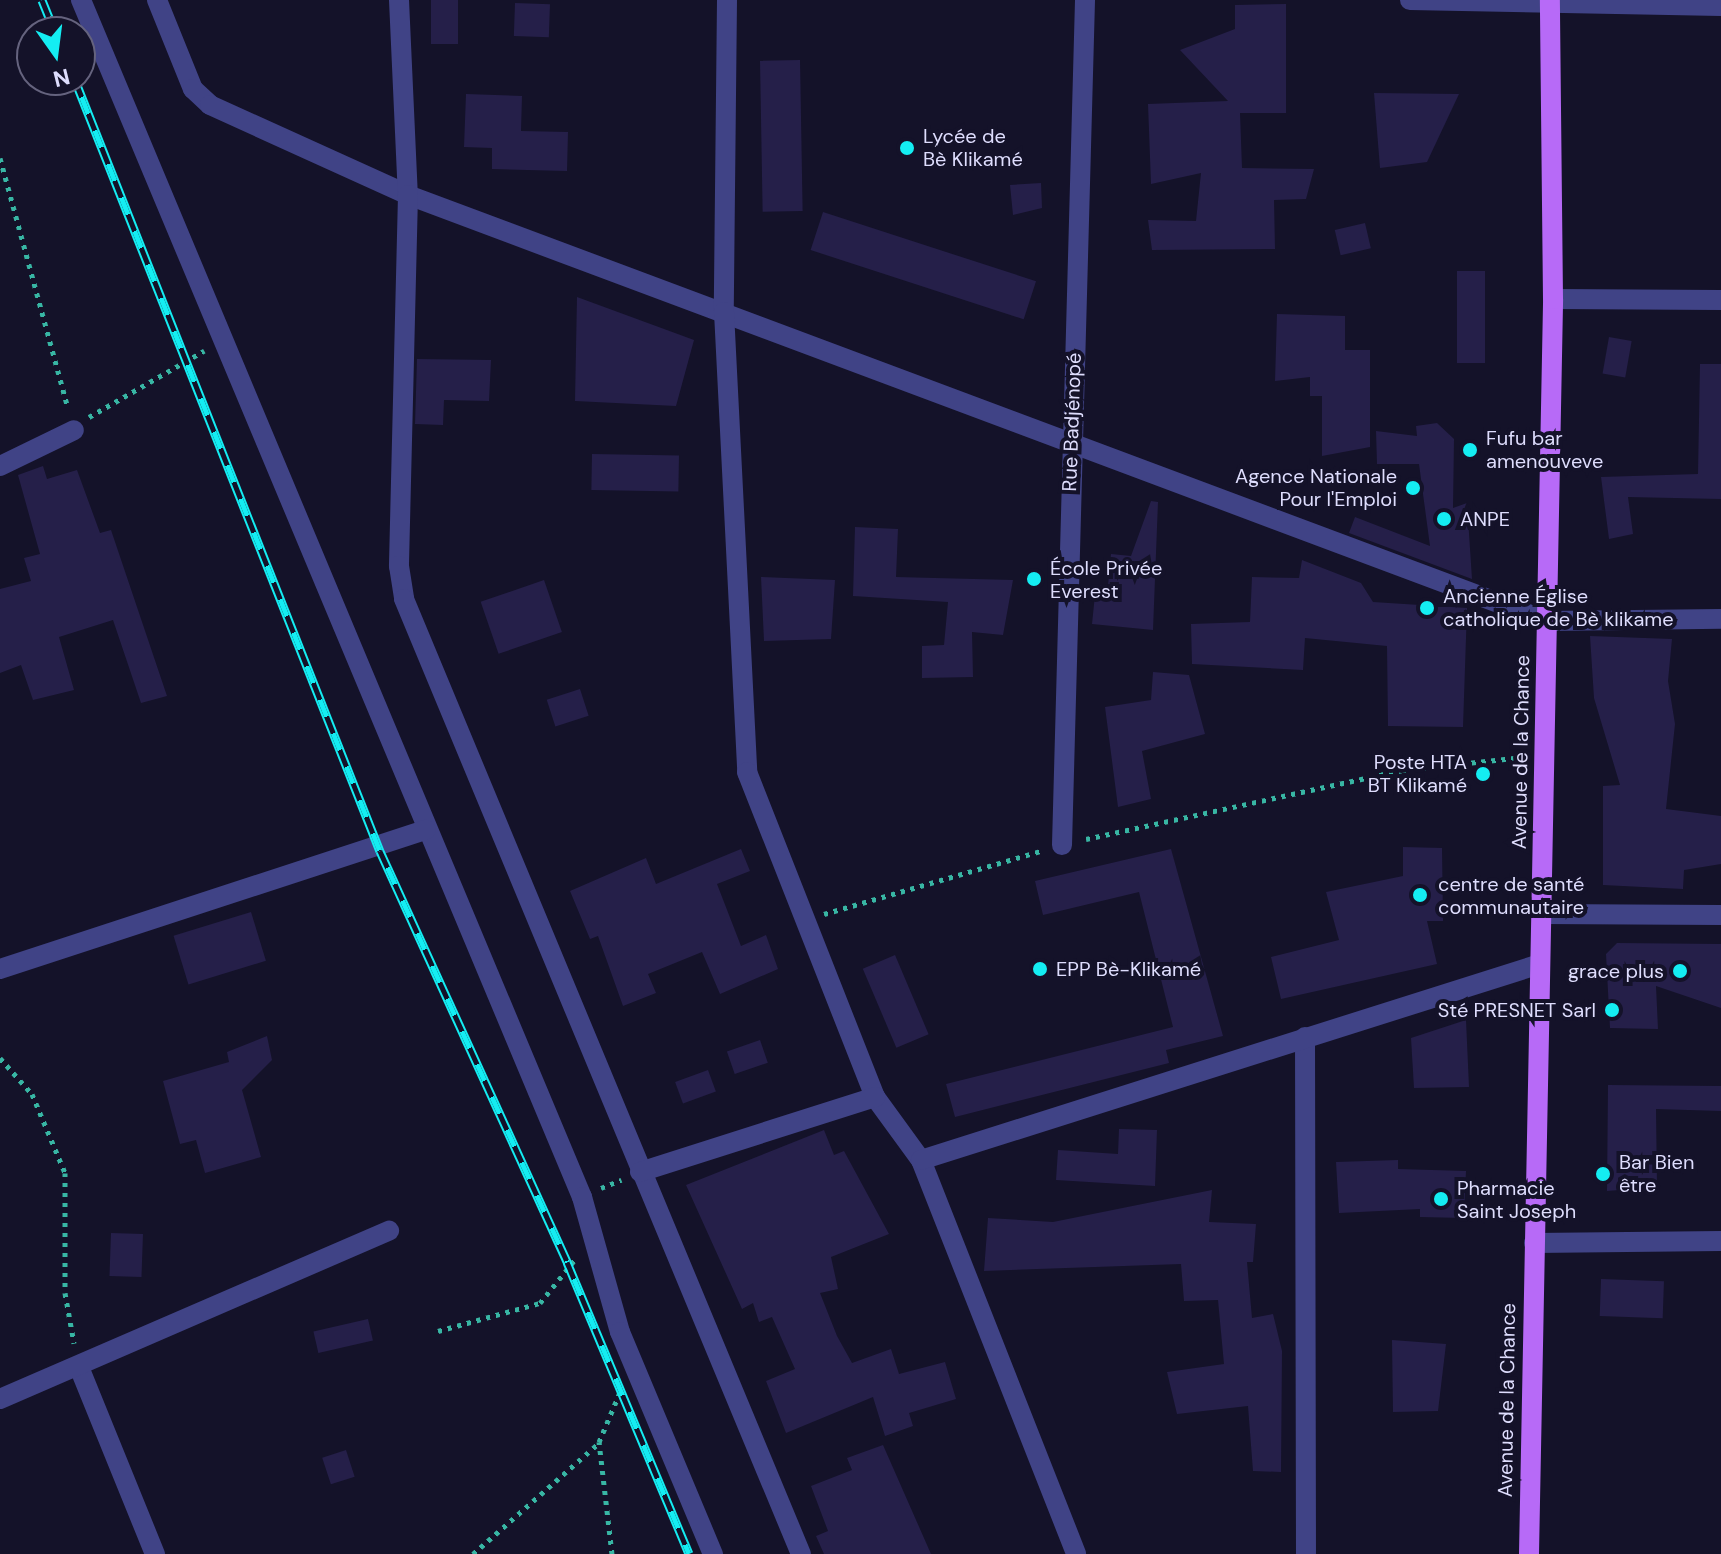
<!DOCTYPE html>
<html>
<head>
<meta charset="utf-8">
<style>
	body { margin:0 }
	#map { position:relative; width:1721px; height:1554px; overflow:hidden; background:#141229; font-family:"DM Sans",sans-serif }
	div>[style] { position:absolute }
	.building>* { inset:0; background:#251f49; transform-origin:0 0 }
	.path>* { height:5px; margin-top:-2.5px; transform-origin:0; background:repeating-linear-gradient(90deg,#38b6a4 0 4px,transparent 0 10px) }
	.street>* { height:20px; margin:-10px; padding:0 10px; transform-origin:10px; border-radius:10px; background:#404386 }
	.primary>* { height:20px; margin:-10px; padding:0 10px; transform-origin:10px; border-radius:10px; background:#b76af7 }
	.rail>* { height:9px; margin-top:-4.5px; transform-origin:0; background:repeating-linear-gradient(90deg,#141229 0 18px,#14edf2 0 36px); box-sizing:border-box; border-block:2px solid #14edf2 }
	.dots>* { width:22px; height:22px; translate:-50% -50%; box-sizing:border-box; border:4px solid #141229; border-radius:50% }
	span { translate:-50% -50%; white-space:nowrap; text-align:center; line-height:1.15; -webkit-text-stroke:8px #141229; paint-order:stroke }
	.poi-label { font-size:20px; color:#deddfd }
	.left { translate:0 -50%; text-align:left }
	.right { translate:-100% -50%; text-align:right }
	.street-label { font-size:20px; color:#deddfd }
	.north { position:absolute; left:16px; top:16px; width:80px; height:80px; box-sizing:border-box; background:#141229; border:2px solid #65637e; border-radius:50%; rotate:166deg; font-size:22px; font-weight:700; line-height:32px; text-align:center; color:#deddfd }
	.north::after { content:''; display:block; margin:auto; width:28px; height:36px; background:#14edf2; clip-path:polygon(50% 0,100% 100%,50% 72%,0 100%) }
</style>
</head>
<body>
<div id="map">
	<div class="building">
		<i style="left:431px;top:0;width:27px;height:44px"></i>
		<i style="left:515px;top:3px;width:35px;height:33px;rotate:2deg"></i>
		<i style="clip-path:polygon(1286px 4px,1286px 113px,1240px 113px,1242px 168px,1314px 169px,1306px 199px,1274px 200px,1275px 249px,1152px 250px,1148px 220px,1196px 221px,1201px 173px,1151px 184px,1148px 104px,1228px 101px,1180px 50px,1235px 29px,1235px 5px)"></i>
		<i style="left:800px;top:60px;width:151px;height:40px;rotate:89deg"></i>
		<i style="clip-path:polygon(1374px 93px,1459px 94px,1427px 162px,1380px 168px)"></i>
		<i style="clip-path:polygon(466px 94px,522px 96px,521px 131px,568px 132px,567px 171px,492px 169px,492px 148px,464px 147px)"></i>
		<i style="clip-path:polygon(1041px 183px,1042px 208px,1013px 215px,1010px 185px)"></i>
		<i style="left:823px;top:212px;width:224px;height:40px;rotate:18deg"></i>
		<i style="left:1365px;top:223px;width:26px;height:31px;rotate:77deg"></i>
		<i style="left:1457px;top:271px;width:28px;height:92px"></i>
		<i style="clip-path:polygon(577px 297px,694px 340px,676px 406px,575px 401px)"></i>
		<i style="clip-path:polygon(1277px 314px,1345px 316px,1345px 350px,1370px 350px,1370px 447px,1322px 456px,1322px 396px,1310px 396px,1310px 377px,1275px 381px)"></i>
		<i style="left:1609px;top:337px;width:23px;height:37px;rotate:10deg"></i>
		<i style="clip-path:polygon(417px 359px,491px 360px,489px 401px,444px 400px,443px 425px,415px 424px)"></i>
		<i style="clip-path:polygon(1700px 364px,1721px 364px,1721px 499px,1628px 497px,1633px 534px,1609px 539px,1601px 477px,1698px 474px)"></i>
		<i style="clip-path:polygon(1437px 423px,1454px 439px,1453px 508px,1467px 503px,1472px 579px,1349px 533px,1355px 517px,1430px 546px,1419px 464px,1377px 464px,1376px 431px,1417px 436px,1416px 426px)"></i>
		<i style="left:592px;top:454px;width:87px;height:36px;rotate:1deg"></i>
		<i style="clip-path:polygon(43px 466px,47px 479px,77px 470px,100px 533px,111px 530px,167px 696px,141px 703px,113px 620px,59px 637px,74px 690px,33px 700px,21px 665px,0 673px,0 589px,31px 581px,24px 558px,40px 554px,18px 475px)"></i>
		<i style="clip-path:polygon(1151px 501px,1158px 502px,1153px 630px,1092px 624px,1096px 585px,1108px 586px,1111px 554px,1131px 556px)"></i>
		<i style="clip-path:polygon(855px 527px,898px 529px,896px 577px,1013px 580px,1003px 635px,972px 632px,973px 677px,922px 678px,922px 646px,944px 645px,948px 602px,853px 596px)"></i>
		<i style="clip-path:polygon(1302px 560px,1361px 583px,1373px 602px,1467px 608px,1463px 727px,1388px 726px,1387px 646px,1305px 638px,1303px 670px,1192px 664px,1191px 624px,1250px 622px,1252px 577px,1299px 578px)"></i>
		<i style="clip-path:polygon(761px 577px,835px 580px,831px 639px,764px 641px)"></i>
		<i style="left:544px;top:580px;width:55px;height:67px;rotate:71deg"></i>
		<i style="clip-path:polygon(1590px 636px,1672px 639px,1668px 681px,1675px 724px,1666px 809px,1721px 816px,1721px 864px,1684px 870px,1683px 889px,1603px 885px,1603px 786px,1620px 785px,1594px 698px)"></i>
		<i style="clip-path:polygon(1153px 672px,1189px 675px,1205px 734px,1142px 751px,1151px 799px,1118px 807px,1105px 707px,1151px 700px)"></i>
		<i style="left:580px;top:689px;width:28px;height:35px;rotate:72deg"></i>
		<i style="clip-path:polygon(1403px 847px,1442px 848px,1443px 921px,1427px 921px,1437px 964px,1281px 999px,1271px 957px,1339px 940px,1326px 892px,1403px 876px)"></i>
		<i style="clip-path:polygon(741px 849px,750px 871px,717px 884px,741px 946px,766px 935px,778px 969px,720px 994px,702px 952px,648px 974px,656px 993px,623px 1006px,598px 936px,590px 939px,570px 891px,646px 858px,656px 884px)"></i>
		<i style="clip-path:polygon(1171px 849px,1223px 1036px,1166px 1050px,1169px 1063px,955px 1117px,946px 1084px,1173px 1027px,1139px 892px,1043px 915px,1035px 881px)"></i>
		<i style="left:251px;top:912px;width:51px;height:81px;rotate:73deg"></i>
		<i style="clip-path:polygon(1617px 943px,1721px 944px,1721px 1008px,1656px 986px,1658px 1029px,1610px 1028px,1606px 954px)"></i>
		<i style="left:895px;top:955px;width:86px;height:35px;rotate:67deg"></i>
		<i style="clip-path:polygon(1466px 1020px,1469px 1087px,1414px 1088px,1411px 1038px)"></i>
		<i style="clip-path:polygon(267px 1036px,272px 1060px,242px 1090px,261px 1157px,205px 1173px,196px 1140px,180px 1144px,163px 1081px,229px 1062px,227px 1052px)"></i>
		<i style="left:760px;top:1040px;width:24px;height:35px;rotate:71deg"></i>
		<i style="left:708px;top:1070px;width:23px;height:35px;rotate:70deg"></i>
		<i style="clip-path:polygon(1608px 1085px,1721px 1086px,1721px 1111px,1656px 1109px,1657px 1187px,1607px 1191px)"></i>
		<i style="clip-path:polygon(1119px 1129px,1157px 1130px,1155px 1186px,1056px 1180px,1058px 1150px,1118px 1154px)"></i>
		<i style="clip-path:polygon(824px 1130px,834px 1155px,844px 1151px,889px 1234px,831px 1257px,838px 1289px,820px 1293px,837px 1336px,852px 1363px,891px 1349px,899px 1374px,945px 1362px,956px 1399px,909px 1413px,913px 1426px,885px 1436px,873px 1397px,786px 1433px,766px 1381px,795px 1369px,772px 1317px,759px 1322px,753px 1303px,742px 1309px,686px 1185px)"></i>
		<i style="clip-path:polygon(1398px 1160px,1398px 1169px,1466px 1171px,1464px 1218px,1420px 1217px,1420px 1209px,1339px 1213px,1336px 1162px)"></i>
		<i style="clip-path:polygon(1212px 1190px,1209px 1222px,1256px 1224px,1253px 1262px,1247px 1262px,1252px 1318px,1273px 1314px,1282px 1351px,1281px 1472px,1253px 1471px,1248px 1406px,1177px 1414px,1167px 1372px,1224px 1364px,1218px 1300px,1184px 1301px,1181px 1264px,984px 1271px,988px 1218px,1053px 1222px)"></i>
		<i style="left:111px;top:1233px;width:32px;height:43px;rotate:2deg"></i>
		<i style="left:1601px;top:1279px;width:63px;height:37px;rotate:2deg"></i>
		<i style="left:368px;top:1319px;width:22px;height:56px;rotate:77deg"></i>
		<i style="clip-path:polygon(1392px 1340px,1446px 1344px,1438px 1411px,1393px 1412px)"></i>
		<i style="clip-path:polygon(883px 1445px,931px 1554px,824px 1554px,816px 1536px,828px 1531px,811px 1486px,852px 1470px,847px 1458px)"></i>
		<i style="left:346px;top:1450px;width:28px;height:25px;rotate:72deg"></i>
	</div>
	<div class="path">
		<i style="left:0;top:158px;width:259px;rotate:74.8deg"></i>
		<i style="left:89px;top:417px;width:133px;rotate:-29.9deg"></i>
		<i style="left:1086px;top:839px;width:323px;rotate:-12.3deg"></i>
		<i style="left:1402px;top:770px;width:122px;rotate:-6.1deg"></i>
		<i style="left:824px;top:914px;width:226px;rotate:-16.2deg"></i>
		<i style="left:0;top:1058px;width:48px;rotate:48.4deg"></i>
		<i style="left:32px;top:1094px;width:86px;rotate:67.3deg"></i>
		<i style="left:65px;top:1173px;width:120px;rotate:90deg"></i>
		<i style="left:65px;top:1293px;width:51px;rotate:79.8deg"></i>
		<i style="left:601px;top:1188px;width:22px;rotate:-22deg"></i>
		<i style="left:438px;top:1331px;width:106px;rotate:-15.4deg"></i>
		<i style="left:540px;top:1303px;width:59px;rotate:-51.2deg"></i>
		<i style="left:473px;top:1554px;width:168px;rotate:-41.4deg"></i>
		<i style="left:612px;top:1554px;width:113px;rotate:-96.6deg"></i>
		<i style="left:599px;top:1442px;width:54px;rotate:-67.2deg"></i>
	</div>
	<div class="street">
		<i style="left:81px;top:0;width:1298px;rotate:67.29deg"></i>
		<i style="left:582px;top:1197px;width:140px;rotate:74.3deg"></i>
		<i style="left:620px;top:1332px;width:241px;rotate:67.3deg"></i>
		<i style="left:157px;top:0;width:96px;rotate:68deg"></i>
		<i style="left:193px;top:89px;width:23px;rotate:43deg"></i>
		<i style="left:210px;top:105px;width:217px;rotate:24.4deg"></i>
		<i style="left:408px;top:195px;width:1216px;rotate:20.51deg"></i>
		<i style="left:1547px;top:621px;width:174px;rotate:-0.7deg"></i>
		<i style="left:399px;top:0;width:195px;rotate:87.4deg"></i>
		<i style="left:408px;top:195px;width:371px;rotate:91.4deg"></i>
		<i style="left:399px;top:566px;width:33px;rotate:81deg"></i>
		<i style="left:404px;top:599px;width:1034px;rotate:67.43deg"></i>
		<i style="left:727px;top:0;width:312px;rotate:90.6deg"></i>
		<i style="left:724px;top:312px;width:461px;rotate:87.1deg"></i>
		<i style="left:747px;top:772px;width:349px;rotate:68.5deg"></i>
		<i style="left:875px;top:1097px;width:78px;rotate:53.9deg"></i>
		<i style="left:921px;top:1160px;width:423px;rotate:68.5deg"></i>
		<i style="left:1410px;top:0;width:311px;rotate:1.1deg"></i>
		<i style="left:1553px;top:299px;width:168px;rotate:0.3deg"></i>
		<i style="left:0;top:466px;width:82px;rotate:-25.9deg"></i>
		<i style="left:1062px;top:845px;width:845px;rotate:-88.44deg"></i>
		<i style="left:1541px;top:914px;width:180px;rotate:0.3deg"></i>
		<i style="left:0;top:969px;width:448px;rotate:-18.1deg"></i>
		<i style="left:1305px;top:1037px;width:517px;rotate:89.89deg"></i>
		<i style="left:921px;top:1160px;width:649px;rotate:-17.57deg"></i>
		<i style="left:640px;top:1172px;width:247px;rotate:-17.7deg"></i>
		<i style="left:1534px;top:1243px;width:187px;rotate:-0.6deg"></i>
		<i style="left:79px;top:1367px;width:202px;rotate:67.9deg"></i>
		<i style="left:0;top:1399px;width:424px;rotate:-23.4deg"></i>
	</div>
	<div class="primary">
		<i style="left:1529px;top:1554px;width:1255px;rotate:-88.9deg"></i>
		<i style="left:1553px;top:299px;width:299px;rotate:-90.6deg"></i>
	</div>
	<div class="rail">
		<i style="left:42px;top:0;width:35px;rotate:68deg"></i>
		<i style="left:75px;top:80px;width:829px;rotate:68.42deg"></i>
		<i style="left:380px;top:851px;width:452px;rotate:65.5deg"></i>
		<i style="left:567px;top:1262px;width:316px;rotate:67.3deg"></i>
	</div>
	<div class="dots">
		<i style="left:907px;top:148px;background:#14edf2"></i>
		<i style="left:1470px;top:450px;background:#14edf2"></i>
		<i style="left:1413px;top:488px;background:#14edf2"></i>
		<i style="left:1444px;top:519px;background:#14edf2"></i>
		<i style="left:1034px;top:579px;background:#14edf2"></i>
		<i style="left:1427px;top:608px;background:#14edf2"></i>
		<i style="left:1483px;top:774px;background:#14edf2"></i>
		<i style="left:1420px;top:895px;background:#14edf2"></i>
		<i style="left:1040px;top:969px;background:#14edf2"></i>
		<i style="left:1680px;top:971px;background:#14edf2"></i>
		<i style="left:1612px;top:1010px;background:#14edf2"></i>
		<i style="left:1603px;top:1174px;background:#14edf2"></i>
		<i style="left:1441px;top:1199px;background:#14edf2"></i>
	</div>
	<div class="poi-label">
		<span class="left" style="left:923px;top:148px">Lycée de<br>Bè Klikamé</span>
		<span class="left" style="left:1486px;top:450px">Fufu bar<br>amenouveve</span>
		<span class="right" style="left:1397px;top:488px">Agence Nationale<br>Pour l'Emploi</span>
		<span class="left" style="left:1460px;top:519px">ANPE</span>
		<span class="left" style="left:1050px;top:580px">École Privée<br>Everest</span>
		<span class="left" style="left:1443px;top:608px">Ancienne Église<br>catholique de Bè klikame</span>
		<span class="right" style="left:1467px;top:774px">Poste HTA<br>BT Klikamé</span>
		<span class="left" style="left:1438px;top:896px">centre de santé<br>communautaire</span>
		<span class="left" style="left:1056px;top:969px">EPP Bè-Klikamé</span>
		<span class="right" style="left:1664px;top:971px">grace plus</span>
		<span class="right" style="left:1596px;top:1010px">Sté PRESNET Sarl</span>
		<span class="left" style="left:1619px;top:1174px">Bar Bien<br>être</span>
		<span class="left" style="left:1457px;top:1200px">Pharmacie<br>Saint Joseph</span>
	</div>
	<div class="street-label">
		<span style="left:1072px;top:422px;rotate:-88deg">Rue Badjénopé</span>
		<span style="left:1521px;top:752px;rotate:-89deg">Avenue de la Chance</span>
		<span style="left:1507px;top:1400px;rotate:-89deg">Avenue de la Chance</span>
	</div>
	<div class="north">N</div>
</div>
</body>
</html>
